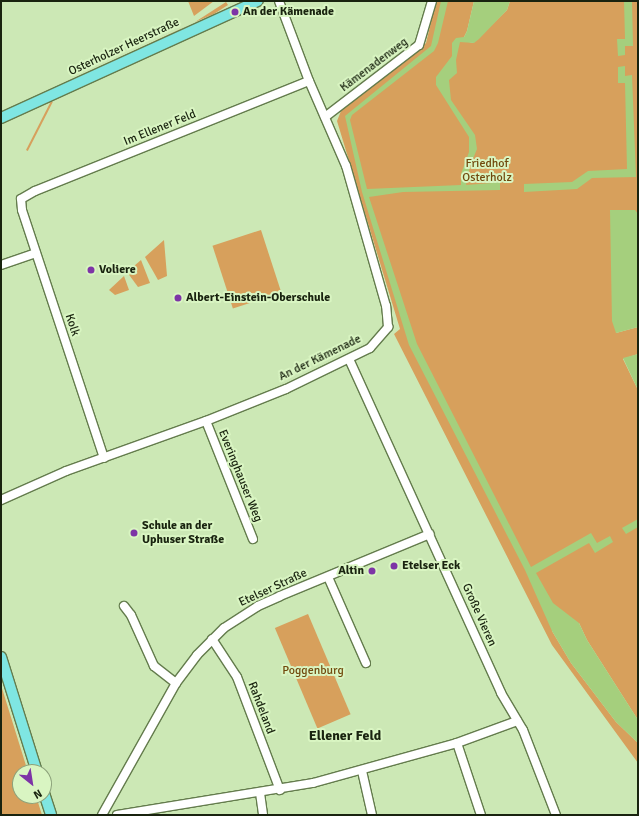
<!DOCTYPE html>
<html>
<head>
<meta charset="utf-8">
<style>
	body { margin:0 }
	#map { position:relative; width:639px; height:816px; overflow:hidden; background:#cce8b5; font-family:Signika,sans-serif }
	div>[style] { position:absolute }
	.green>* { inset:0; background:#d7a05c; transform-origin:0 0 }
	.water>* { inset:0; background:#a5cf7d }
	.roads { filter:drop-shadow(1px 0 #647c4d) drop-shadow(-1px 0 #647c4d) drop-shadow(0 1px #647c4d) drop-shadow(0 -1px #647c4d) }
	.minor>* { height:8px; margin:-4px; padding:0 4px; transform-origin:4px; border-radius:4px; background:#fff }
	.major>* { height:10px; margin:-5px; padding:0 5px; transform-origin:5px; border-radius:5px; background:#7fe6e2 }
	.dots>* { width:11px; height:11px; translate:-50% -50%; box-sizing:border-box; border:2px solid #d9f5c2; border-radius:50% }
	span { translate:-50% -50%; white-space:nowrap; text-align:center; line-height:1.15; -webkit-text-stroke:4px #d9f5c2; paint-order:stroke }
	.poi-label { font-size:12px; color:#19230f; font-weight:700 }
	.left { translate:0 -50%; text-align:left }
	.right { translate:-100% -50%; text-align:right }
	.street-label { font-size:12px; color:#19230f }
	.park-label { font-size:12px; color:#70480c }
	.quarter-label { font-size:14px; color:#19230f; font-weight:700 }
	.frame { position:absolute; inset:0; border:2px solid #19230f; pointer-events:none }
	.north { position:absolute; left:12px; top:764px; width:40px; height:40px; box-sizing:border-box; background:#d9f5c2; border:1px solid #8ca17a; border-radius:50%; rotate:150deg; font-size:11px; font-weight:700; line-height:16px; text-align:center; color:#19230f }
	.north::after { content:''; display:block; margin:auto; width:14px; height:18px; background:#7d34a6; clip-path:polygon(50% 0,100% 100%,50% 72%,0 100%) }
</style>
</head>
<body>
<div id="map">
	<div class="green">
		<i style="clip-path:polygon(188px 1px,214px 1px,194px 16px)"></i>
		<i style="clip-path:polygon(436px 1px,474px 1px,467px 31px,464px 37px,469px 42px,473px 43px,507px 10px,510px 1px,638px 1px,638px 214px,616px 333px,638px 327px,638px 354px,623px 359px,638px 390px,638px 720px,587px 640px,579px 623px,552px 631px,571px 663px,616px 722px,638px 743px,638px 763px,552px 645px,394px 334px,400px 329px,337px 121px,341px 111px,426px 43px)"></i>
		<i style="clip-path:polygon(226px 2px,228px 5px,214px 14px,195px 22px)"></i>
		<i style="clip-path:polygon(189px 25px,126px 56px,125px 55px)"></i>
		<i style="left:51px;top:101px;width:2px;height:55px;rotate:27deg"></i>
		<i style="left:261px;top:230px;width:66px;height:51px;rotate:72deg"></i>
		<i style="clip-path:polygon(164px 240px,167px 276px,158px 280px,145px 257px)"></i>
		<i style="clip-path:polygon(141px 260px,150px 283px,138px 287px,127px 272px)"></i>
		<i style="clip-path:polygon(124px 276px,129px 290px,115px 295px,109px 290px)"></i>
		<i style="left:308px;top:614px;width:109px;height:36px;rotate:67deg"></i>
		<i style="clip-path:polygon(1px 685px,28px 772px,20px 772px,20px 796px,36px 796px,42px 815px,1px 815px)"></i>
	</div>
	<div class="water">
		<i style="clip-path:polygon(441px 1px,448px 1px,438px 43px,434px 51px,352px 115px,350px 120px,367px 189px,461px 185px,461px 174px,469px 152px,469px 137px,436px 85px,436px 77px,452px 56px,452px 43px,456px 38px,464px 37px,467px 31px,474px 1px,510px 1px,507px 10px,479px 39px,474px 43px,460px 42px,456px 60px,457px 73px,449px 80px,451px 100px,475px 135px,477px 149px,470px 166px,466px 185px,492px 183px,491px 174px,510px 173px,510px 181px,500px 182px,500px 190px,403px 192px,369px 197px,417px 344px,531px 567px,591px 533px,597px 543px,610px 536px,613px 542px,595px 553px,589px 543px,536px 573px,553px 603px,579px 623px,587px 640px,638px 720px,638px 743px,616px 722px,571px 663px,552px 631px,525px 570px,409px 345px,362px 192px,345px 116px,431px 46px)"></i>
		<i style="clip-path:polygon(624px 1px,632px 1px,633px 46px,625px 46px,625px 55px,618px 56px,617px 39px,625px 39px)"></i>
		<i style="clip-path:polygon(625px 66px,625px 76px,632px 75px,636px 177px,592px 178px,577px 189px,524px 192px,524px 184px,572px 182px,588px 171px,627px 169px,625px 83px,618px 83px,618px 67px)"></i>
		<i style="clip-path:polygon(610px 210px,635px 210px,638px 214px,638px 327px,616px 333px,612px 321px)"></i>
		<i style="clip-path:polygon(638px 354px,638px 390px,623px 358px)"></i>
		<i style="clip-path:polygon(638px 519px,638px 527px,626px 534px,622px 528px)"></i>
	</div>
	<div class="roads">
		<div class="minor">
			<i style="left:325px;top:117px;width:118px;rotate:-37.5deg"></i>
			<i style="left:419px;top:45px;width:46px;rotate:-73.5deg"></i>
			<i style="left:1px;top:265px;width:37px;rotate:-19deg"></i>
			<i style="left:349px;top:359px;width:367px;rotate:65.5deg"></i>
			<i style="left:501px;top:693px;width:43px;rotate:59.3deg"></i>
			<i style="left:523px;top:730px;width:91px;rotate:68.8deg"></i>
			<i style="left:206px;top:421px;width:127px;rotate:68.3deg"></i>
			<i style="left:104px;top:458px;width:261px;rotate:-108.3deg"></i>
			<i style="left:22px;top:210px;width:11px;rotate:-95deg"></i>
			<i style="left:21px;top:199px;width:16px;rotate:-30deg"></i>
			<i style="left:35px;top:191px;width:295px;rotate:-21.9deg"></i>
			<i style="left:1px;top:500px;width:71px;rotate:-24deg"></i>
			<i style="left:66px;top:471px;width:149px;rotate:-19.7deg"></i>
			<i style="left:206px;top:421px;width:86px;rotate:-21.8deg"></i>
			<i style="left:286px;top:389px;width:93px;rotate:-26deg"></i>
			<i style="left:370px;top:348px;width:28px;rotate:-49deg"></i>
			<i style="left:388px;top:327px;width:21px;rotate:-95deg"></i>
			<i style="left:386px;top:306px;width:146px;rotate:-105.9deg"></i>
			<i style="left:346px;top:166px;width:93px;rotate:-113.5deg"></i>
			<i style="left:309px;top:81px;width:85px;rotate:-110.6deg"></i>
			<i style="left:328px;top:577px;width:94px;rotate:66.2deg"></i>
			<i style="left:124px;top:606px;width:11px;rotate:52deg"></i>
			<i style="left:131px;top:615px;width:56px;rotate:65.7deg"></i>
			<i style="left:154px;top:666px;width:28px;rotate:38deg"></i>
			<i style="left:212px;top:639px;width:45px;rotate:56.7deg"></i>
			<i style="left:237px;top:677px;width:121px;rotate:69.2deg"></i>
			<i style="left:457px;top:743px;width:76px;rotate:71.6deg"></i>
			<i style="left:362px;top:771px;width:45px;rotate:77.2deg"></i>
			<i style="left:260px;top:793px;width:22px;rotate:82deg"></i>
			<i style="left:102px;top:815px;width:151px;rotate:-60.7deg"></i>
			<i style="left:176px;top:683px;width:35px;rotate:-53deg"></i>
			<i style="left:197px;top:655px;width:38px;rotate:-45deg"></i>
			<i style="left:224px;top:628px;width:40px;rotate:-32.9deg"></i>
			<i style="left:258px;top:606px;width:24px;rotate:-24deg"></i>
			<i style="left:280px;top:596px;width:162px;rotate:-22.5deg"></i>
			<i style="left:117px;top:815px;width:199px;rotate:-9.3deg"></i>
			<i style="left:313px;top:783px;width:149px;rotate:-15.5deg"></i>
			<i style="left:457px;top:743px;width:64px;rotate:-20.1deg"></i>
		</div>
		<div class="major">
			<i style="left:1px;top:118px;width:282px;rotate:-24.5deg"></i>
			<i style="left:1px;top:657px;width:121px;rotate:72.6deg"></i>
			<i style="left:44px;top:793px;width:23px;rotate:72deg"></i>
		</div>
	</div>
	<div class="dots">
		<i style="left:235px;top:12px;background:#7d34a6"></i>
		<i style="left:91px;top:270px;background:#7d34a6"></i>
		<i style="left:178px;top:298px;background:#7d34a6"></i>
		<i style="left:134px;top:533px;background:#7d34a6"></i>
		<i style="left:394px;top:566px;background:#7d34a6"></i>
		<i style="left:372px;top:571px;background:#7d34a6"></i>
	</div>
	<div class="poi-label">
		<span class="left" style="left:243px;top:12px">An der Kämenade</span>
		<span class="left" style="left:99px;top:270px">Voliere</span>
		<span class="left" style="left:186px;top:298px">Albert-Einstein-Oberschule</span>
		<span class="left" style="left:142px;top:533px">Schule an der<br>Uphuser Straße</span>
		<span class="left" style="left:402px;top:566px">Etelser Eck</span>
		<span class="right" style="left:364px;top:571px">Altin</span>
	</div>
	<div class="street-label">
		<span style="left:124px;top:47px;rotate:-25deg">Osterholzer Heerstraße</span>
		<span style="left:374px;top:65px;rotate:-37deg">Kämenadenweg</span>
		<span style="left:160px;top:128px;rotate:-22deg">Im Ellener Feld</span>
		<span style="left:72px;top:325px;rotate:72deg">Kolk</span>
		<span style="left:320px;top:358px;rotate:-26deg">An der Kämenade</span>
		<span style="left:240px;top:476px;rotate:68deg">Everinghauser Weg</span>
		<span style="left:273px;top:588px;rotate:-25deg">Etelser Straße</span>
		<span style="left:479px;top:615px;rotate:66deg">Große Vieren</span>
		<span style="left:261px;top:708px;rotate:69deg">Rahdeland</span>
	</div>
	<div class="park-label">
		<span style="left:487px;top:171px">Friedhof<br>Osterholz</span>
		<span style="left:313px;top:671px">Poggenburg</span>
	</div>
	<div class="quarter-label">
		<span style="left:345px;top:736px">Ellener Feld</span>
	</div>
	<div class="frame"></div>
	<div class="north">N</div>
</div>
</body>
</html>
